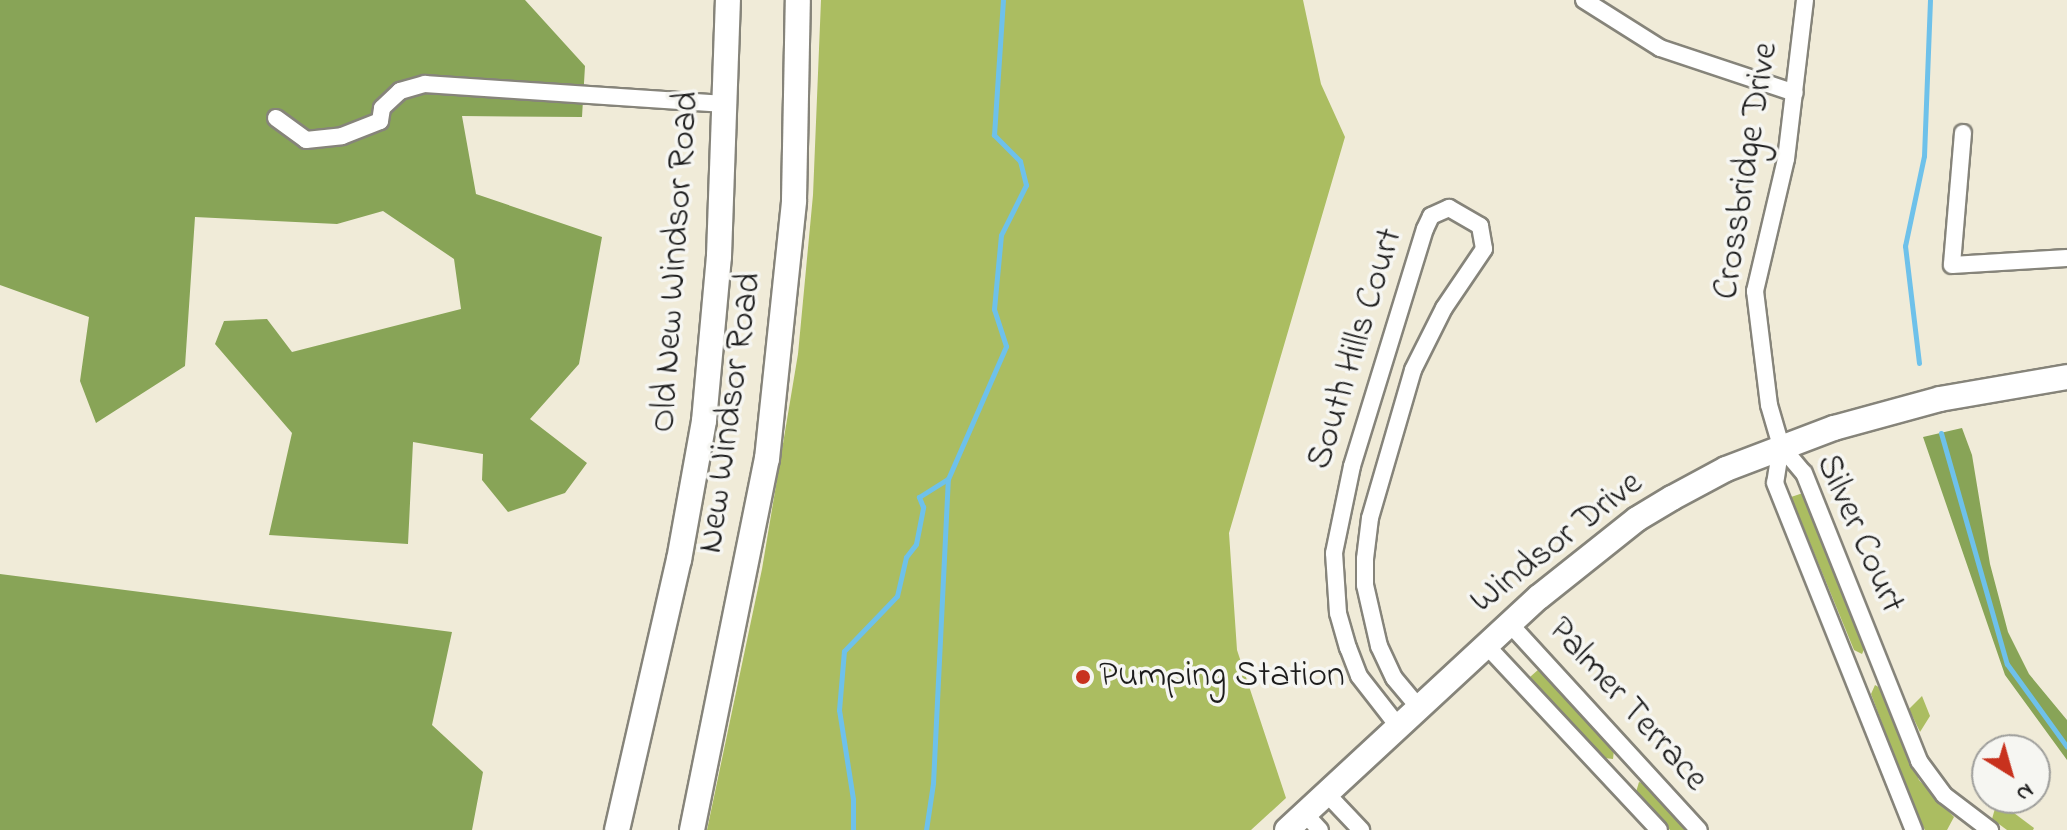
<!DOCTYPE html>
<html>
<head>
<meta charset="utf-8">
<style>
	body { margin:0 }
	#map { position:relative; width:2067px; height:830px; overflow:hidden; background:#f0ebd8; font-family:"Indie Flower",sans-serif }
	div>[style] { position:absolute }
	.green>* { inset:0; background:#abbd61 }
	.forest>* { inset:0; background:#88a457 }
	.stream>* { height:5px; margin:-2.5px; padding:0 2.5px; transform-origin:2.5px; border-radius:2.5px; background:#6ec1ea }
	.roads { filter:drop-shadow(2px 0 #86847a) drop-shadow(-2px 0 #86847a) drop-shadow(0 2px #86847a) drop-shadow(0 -2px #86847a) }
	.street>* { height:16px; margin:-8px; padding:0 8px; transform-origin:8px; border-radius:8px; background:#fff }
	.secondary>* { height:24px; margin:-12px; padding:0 12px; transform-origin:12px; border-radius:12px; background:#fff }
	.dots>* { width:22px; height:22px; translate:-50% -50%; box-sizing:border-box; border:4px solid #f6f6f2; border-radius:50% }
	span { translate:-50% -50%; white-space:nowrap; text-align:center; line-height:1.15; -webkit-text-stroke:7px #f6f6f2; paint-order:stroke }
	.street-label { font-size:36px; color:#1c1c1c }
	.poi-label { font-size:36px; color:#1c1c1c }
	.left { translate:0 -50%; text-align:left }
	.north { position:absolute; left:1971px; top:734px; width:80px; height:80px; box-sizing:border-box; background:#f6f6f2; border:2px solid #9f9f9c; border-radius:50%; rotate:143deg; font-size:22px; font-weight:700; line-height:32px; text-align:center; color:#1c1c1c }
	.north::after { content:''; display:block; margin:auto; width:28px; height:36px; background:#c8321e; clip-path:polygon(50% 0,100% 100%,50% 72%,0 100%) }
</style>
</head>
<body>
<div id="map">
	<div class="green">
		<i style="clip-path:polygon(821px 0,1303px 0,1321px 84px,1345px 137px,1229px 533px,1237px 650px,1286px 798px,1251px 830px,707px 830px,762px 569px,798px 354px,813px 195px)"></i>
		<i style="clip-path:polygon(1803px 493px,1866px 645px,1862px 654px,1854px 650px,1791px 497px)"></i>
		<i style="clip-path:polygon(1539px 669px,1614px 750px,1613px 759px,1604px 758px,1530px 677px)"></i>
		<i style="clip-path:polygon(1875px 685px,1882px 689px,1919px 780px,1954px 817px,1947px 830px,1925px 830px,1917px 816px,1871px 694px)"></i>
		<i style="clip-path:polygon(1922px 696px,1930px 716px,1920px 732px,1909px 709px)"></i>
		<i style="clip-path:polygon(1639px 782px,1645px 784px,1688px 830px,1670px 830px,1636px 792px)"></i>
		<i style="clip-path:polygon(2002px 804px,2034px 828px,2033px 830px,2007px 830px,1992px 819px,1996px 805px)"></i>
	</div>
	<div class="forest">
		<i style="clip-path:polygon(0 0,525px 0,585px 66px,582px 117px,462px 116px,476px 194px,602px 237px,579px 364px,530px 419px,587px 463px,565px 493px,508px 512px,482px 480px,483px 454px,413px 442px,408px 544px,269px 535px,292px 433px,215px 344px,224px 321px,267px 319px,292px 352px,461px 309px,454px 259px,383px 211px,337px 224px,195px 217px,185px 366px,96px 423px,80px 381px,89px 317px,0 285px)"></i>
		<i style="clip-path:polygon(1962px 428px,1972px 455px,1990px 564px,2008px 632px,2029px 674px,2067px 720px,2067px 760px,2005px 675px,1923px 437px)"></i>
		<i style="clip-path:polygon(0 574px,452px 632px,432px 725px,483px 772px,472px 830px,0 830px)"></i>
	</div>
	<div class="stream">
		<i style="left:1919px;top:363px;width:118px;rotate:-96.8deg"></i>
		<i style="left:1905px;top:246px;width:92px;rotate:-78.1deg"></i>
		<i style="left:1924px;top:156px;width:156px;rotate:-87.8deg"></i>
		<i style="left:1941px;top:433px;width:240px;rotate:74.1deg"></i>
		<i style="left:2007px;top:664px;width:102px;rotate:54.1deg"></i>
		<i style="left:853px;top:830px;width:31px;rotate:-90deg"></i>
		<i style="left:853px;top:799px;width:90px;rotate:-98.9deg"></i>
		<i style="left:839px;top:710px;width:59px;rotate:-85.2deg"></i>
		<i style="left:844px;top:651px;width:76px;rotate:-46.1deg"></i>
		<i style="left:897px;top:596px;width:40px;rotate:-77deg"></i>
		<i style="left:906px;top:557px;width:16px;rotate:-52deg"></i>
		<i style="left:916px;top:544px;width:38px;rotate:-79deg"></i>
		<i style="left:923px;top:507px;width:11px;rotate:-112deg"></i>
		<i style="left:919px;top:497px;width:34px;rotate:-32deg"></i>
		<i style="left:948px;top:479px;width:145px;rotate:-66.4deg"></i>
		<i style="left:1006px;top:346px;width:39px;rotate:-108deg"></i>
		<i style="left:994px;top:309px;width:74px;rotate:-84.6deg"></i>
		<i style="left:1001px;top:235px;width:56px;rotate:-63.4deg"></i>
		<i style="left:1026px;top:185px;width:25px;rotate:-104deg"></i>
		<i style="left:1020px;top:161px;width:37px;rotate:-135deg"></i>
		<i style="left:994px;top:135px;width:135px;rotate:-86.2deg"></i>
		<i style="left:926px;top:830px;width:48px;rotate:-81.5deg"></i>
		<i style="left:933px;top:783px;width:303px;rotate:-87.2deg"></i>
	</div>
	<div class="roads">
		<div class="street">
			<i style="left:1584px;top:0;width:90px;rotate:32.3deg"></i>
			<i style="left:1660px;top:48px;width:142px;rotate:18.4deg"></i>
			<i style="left:1805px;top:0;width:160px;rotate:96.8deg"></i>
			<i style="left:1786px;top:159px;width:136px;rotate:103.2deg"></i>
			<i style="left:1755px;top:291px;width:115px;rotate:83deg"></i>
			<i style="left:1769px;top:405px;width:43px;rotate:73.7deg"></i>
			<i style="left:1781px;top:446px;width:35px;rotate:50deg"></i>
			<i style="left:1804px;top:473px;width:310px;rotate:68.2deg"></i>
			<i style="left:1919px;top:761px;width:42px;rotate:53.7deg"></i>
			<i style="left:1944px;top:795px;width:58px;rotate:37.3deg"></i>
			<i style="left:276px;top:118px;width:37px;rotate:36deg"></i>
			<i style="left:306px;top:140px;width:36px;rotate:-6deg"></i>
			<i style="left:342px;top:136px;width:41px;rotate:-21.5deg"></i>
			<i style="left:380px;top:121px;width:13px;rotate:-81deg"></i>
			<i style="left:382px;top:108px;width:25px;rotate:-43deg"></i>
			<i style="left:400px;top:91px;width:26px;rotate:-16deg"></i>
			<i style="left:425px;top:84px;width:300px;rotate:3.8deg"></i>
			<i style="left:1963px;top:133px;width:132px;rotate:94.8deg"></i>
			<i style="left:1952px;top:265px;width:115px;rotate:-3.5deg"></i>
			<i style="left:1781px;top:446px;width:37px;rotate:99deg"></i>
			<i style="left:1775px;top:483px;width:374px;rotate:68.2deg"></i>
			<i style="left:1509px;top:623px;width:281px;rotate:47.5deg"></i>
			<i style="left:1486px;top:645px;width:253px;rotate:46.9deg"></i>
			<i style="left:1398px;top:726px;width:63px;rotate:-128deg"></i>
			<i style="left:1359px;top:676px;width:30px;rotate:-111deg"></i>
			<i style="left:1348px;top:648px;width:36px;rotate:-106deg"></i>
			<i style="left:1338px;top:613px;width:60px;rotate:-93.8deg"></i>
			<i style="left:1334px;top:553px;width:89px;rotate:-78.3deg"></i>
			<i style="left:1352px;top:466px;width:248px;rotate:-72.9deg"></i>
			<i style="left:1425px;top:229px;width:14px;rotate:-65deg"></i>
			<i style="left:1431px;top:216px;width:20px;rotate:-24deg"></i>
			<i style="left:1449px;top:208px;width:36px;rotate:30deg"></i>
			<i style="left:1480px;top:226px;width:23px;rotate:80deg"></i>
			<i style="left:1484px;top:249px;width:71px;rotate:124.1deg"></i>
			<i style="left:1444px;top:308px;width:69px;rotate:116.6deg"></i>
			<i style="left:1413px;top:370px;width:154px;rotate:106.2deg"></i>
			<i style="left:1370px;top:518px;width:41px;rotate:97deg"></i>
			<i style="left:1365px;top:559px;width:26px;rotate:90deg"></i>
			<i style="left:1365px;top:585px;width:63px;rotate:77.1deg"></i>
			<i style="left:1379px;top:646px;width:35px;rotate:65deg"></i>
			<i style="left:1394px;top:678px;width:38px;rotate:50deg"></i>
			<i style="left:1327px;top:794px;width:50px;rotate:46.6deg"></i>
			<i style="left:1305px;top:814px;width:22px;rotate:47deg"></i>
		</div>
		<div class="secondary">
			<i style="left:617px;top:830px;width:277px;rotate:-77.1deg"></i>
			<i style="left:679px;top:560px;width:141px;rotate:-79.8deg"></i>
			<i style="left:704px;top:421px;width:166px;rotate:-84.8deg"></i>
			<i style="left:719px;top:256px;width:256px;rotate:-88deg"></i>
			<i style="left:692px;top:830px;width:379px;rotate:-78.6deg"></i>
			<i style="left:767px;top:459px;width:260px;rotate:-84deg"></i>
			<i style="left:794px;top:200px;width:200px;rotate:-88.9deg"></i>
			<i style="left:1287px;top:830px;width:343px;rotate:-42.8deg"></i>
			<i style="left:1539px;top:597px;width:125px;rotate:-38.5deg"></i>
			<i style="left:1637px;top:519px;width:41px;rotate:-31deg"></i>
			<i style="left:1672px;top:498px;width:61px;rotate:-28.2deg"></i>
			<i style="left:1726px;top:469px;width:116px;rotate:-20.8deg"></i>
			<i style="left:1834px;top:428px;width:110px;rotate:-15.3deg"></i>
			<i style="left:1940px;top:399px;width:129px;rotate:-9.8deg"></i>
		</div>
	</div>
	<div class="dots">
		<i style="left:1083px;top:677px;background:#c8321e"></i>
	</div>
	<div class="street-label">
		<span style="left:1747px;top:171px;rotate:-81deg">Crossbridge Drive</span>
		<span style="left:676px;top:262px;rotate:-86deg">Old New Windsor Road</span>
		<span style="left:1356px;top:349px;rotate:-73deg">South Hills Court</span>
		<span style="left:731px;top:413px;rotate:-82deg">New Windsor Road</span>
		<span style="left:1859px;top:534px;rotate:66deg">Silver Court</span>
		<span style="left:1557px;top:543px;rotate:-38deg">Windsor Drive</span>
		<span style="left:1627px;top:705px;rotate:48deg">Palmer Terrace</span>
	</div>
	<div class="poi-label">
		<span class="left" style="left:1099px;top:677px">Pumping Station</span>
	</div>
	<div class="north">N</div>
</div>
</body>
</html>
